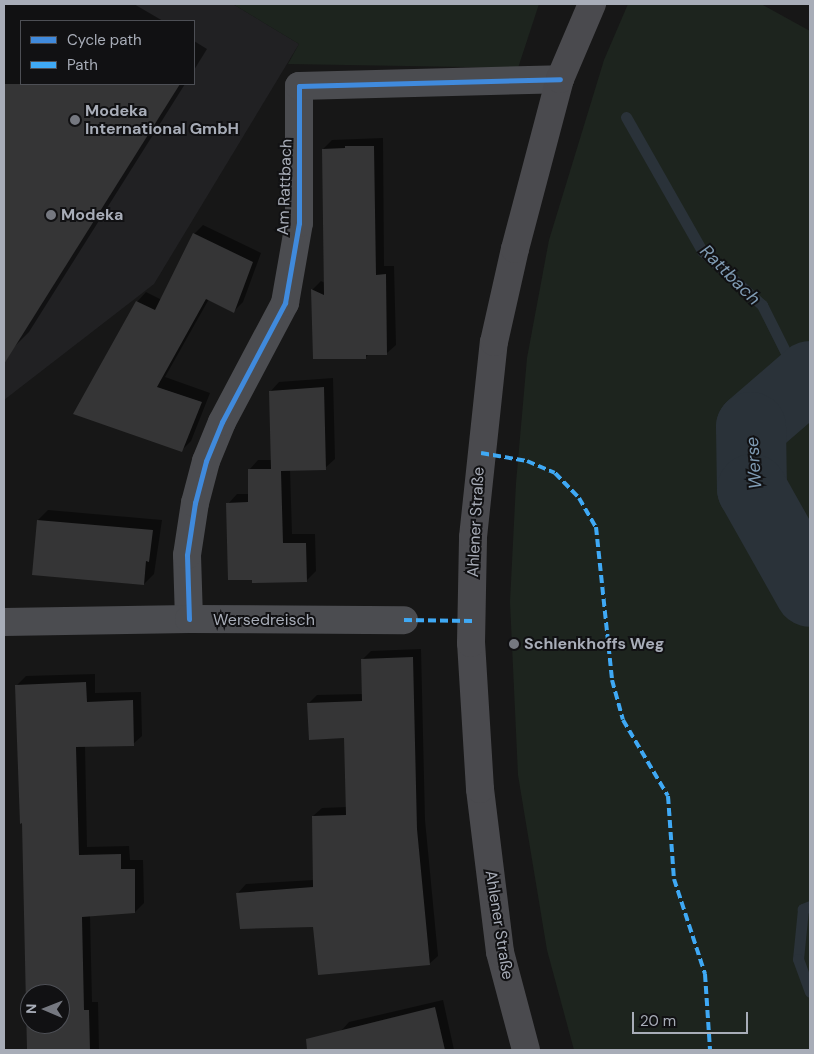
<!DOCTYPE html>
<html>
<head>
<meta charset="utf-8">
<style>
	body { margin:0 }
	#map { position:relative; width:814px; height:1054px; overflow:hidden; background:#171717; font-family:"DM Sans",sans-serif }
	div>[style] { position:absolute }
	.built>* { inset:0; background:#212123 }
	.green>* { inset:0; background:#1d241e }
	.shadow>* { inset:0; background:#0007 }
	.stream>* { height:11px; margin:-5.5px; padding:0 5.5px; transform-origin:5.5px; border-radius:5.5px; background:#2a3239 }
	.river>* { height:70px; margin:-35px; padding:0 35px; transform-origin:35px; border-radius:35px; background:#2a3239 }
	.building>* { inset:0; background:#353536 }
	.minor>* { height:28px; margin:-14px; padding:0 14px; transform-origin:14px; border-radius:14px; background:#4b4c50 }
	.secondary>* { height:28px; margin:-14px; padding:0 14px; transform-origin:14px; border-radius:14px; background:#4a4a4e }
	.quiet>* { height:4px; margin-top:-2px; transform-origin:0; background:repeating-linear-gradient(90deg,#3fa9f5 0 8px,transparent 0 12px) }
	.cycleway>* { height:5px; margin:-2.5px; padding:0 2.5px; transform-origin:2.5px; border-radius:2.5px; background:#408adc }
	.dots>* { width:14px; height:14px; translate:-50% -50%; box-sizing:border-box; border:2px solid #111113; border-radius:50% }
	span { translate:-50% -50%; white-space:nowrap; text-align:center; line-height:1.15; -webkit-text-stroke:4px #111113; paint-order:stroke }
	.poi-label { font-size:16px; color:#a8adb8; font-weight:700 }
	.left { translate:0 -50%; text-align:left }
	.street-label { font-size:16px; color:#a8adb8 }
	.water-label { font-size:18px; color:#7f9bb3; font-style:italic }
	.frame { position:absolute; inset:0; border:5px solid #a8adb8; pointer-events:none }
	.legend { position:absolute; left:20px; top:20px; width:175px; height:65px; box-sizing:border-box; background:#111113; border:1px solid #4d4f55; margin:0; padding:6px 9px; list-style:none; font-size:15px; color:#a8adb8 }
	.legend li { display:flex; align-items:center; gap:10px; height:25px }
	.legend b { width:25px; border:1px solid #4d4f55 }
	.north { position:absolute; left:20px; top:984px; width:50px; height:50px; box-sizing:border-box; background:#111113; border:1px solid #4d4f55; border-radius:50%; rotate:271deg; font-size:14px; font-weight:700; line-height:20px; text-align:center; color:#a8adb8 }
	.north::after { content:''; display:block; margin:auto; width:18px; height:22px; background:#757880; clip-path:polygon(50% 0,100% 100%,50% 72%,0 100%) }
	.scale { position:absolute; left:632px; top:1012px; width:116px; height:22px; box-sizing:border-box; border:2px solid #a8adb8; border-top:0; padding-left:6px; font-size:15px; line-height:18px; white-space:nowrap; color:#a8adb8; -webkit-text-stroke:4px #111113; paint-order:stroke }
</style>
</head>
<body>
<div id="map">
	<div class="built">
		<i style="clip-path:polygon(evenodd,4px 4px,233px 4px,299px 44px,154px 284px,4px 400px,4px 4px,21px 21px,194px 21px,194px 84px,21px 84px,21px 21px)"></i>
	</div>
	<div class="green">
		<i style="clip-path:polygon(233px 4px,539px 4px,518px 68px,288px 64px,299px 44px)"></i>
		<i style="clip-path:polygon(628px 4px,761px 4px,810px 31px,810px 1050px,574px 1050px,547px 950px,518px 775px,510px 602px,516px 483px,527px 358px,549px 240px,604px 60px)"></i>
	</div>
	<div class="shadow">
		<i style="clip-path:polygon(4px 4px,134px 4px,163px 21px,21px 21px,21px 84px,185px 84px,29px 332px,12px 349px,4px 345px)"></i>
		<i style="clip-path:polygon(194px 41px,207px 49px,194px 70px)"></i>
		<i style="clip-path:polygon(383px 138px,384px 266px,394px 266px,396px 345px,387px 353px,369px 354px,365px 358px,312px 290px,321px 281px,325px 283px,323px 149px,332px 140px)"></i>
		<i style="clip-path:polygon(203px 225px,261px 253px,243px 302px,234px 311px,209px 299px,165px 377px,210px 393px,191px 441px,182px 450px,75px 413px,137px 302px,146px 292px,162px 300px,194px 234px)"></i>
		<i style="clip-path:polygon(333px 378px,335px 459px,325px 468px,290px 469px,292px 534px,315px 534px,316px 571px,306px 581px,228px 504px,237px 494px,249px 494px,249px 470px,258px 460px,272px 460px,270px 392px,279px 382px)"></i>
		<i style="clip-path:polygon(48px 510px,162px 520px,154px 574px,144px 584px,34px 574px,38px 520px)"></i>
		<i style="clip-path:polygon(421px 649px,425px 820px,438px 956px,429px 964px,314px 926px,238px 893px,246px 884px,314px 880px,313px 816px,322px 808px,347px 807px,345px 737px,309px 703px,317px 695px,363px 694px,363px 659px,371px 651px)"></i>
		<i style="clip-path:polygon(evenodd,95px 674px,95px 693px,141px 692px,142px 736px,133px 744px,85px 746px,87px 847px,129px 846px,130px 860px,143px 860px,144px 903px,135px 912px,90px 915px,92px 1002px,98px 1002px,99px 1050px,29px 1050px,23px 822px,17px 685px,26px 676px,95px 674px,30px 994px,60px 994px,60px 1024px,30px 1024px,30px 994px)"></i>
		<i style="clip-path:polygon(443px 1000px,454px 1050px,346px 1050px,341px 1031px,349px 1022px)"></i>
	</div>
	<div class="stream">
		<i style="left:626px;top:117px;width:154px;rotate:60.4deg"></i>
		<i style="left:702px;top:251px;width:81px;rotate:42deg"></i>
		<i style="left:762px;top:305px;width:87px;rotate:63.4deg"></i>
		<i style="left:810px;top:906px;width:8px;rotate:157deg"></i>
		<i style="left:803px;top:909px;width:50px;rotate:95.7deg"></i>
		<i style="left:798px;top:959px;width:35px;rotate:70deg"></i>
	</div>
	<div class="river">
		<i style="left:810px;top:376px;width:78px;rotate:139.2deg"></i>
		<i style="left:751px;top:427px;width:62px;rotate:89.1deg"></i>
		<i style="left:752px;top:489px;width:118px;rotate:60.6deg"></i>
	</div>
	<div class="building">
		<i style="clip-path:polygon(4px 84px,180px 84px,4px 364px)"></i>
		<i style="clip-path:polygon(345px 146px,374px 146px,376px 275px,386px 274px,387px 355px,366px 355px,366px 359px,313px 359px,311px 289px,324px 295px,322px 149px,345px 148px)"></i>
		<i style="clip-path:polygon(193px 233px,253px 262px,234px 313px,206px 299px,157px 387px,202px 402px,182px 452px,73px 414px,136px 301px,155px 310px)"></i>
		<i style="clip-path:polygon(324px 387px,326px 470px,281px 471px,283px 543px,306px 543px,307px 582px,252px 583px,252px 580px,228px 580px,226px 503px,248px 502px,248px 469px,271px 469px,269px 391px)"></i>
		<i style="clip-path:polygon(37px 520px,153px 530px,149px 562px,146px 561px,144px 585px,32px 575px)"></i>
		<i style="clip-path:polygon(413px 657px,417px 829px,430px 965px,318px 975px,313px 927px,240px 929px,236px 893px,313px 887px,312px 816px,346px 815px,344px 738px,309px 740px,307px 703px,362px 701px,361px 659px)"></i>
		<i style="clip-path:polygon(evenodd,86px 682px,87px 702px,133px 700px,134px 746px,76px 747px,79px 855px,121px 854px,121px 869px,135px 869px,135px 913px,82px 917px,84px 1010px,89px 1010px,90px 1050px,27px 1050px,22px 823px,20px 824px,15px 685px,86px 682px,30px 994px,60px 994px,60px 1024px,30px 1024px,30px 994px)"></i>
		<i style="clip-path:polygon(435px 1007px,445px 1050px,307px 1050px,306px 1039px)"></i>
	</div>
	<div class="minor">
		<i style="left:189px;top:619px;width:64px;rotate:-91.8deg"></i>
		<i style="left:187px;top:555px;width:53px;rotate:-81.3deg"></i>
		<i style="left:195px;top:503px;width:43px;rotate:-75.3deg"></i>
		<i style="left:206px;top:461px;width:42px;rotate:-67.7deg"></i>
		<i style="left:222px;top:422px;width:135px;rotate:-62.1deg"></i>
		<i style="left:285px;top:303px;width:81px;rotate:-80.1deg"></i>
		<i style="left:299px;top:223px;width:137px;rotate:-90deg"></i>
		<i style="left:299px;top:86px;width:261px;rotate:-1.5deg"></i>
		<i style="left:4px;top:622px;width:185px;rotate:-0.9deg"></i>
		<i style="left:189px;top:619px;width:215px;rotate:0.3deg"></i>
	</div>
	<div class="secondary">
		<i style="left:526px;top:1050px;width:101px;rotate:-104.9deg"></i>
		<i style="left:500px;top:952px;width:164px;rotate:-97deg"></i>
		<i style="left:480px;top:789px;width:146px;rotate:-93.5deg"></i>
		<i style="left:471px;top:643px;width:106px;rotate:-88.9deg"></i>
		<i style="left:473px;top:537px;width:196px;rotate:-83.9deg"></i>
		<i style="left:494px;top:342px;width:95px;rotate:-77.3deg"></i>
		<i style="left:515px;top:249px;width:176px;rotate:-75.2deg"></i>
		<i style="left:560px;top:79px;width:82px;rotate:-66.9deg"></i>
	</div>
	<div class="quiet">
		<i style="left:481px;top:453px;width:47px;rotate:9.9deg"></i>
		<i style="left:527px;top:461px;width:30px;rotate:23deg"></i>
		<i style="left:555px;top:473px;width:35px;rotate:46deg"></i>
		<i style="left:579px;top:498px;width:34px;rotate:60deg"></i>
		<i style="left:596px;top:527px;width:154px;rotate:84deg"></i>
		<i style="left:612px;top:680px;width:41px;rotate:74.6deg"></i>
		<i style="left:623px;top:720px;width:88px;rotate:59.4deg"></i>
		<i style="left:668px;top:796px;width:83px;rotate:85.9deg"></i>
		<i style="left:674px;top:879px;width:100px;rotate:71.9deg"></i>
		<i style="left:705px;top:974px;width:76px;rotate:86.2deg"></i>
		<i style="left:404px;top:620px;width:68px;rotate:0.8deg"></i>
	</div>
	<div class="cycleway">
		<i style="left:189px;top:619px;width:64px;rotate:-91.8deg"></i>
		<i style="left:187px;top:555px;width:53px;rotate:-81.3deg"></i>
		<i style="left:195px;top:503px;width:43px;rotate:-75.3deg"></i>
		<i style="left:206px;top:461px;width:42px;rotate:-67.7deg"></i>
		<i style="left:222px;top:422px;width:135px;rotate:-62.1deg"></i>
		<i style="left:285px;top:303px;width:81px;rotate:-80.1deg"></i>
		<i style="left:299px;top:223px;width:137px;rotate:-90deg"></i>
		<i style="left:299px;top:86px;width:261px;rotate:-1.5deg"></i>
	</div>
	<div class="dots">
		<i style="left:75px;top:120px;background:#757880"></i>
		<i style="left:51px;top:215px;background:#757880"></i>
		<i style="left:514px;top:644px;background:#757880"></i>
	</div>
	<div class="poi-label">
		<span class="left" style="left:85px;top:120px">Modeka<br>International GmbH</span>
		<span class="left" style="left:61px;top:215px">Modeka</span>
		<span class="left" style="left:524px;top:644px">Schlenkhoffs Weg</span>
	</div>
	<div class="street-label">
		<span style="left:285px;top:187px;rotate:-88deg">Am Rattbach</span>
		<span style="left:476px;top:522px;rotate:-87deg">Ahlener Straße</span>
		<span style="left:264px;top:620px">Wersedreisch</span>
		<span style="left:499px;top:925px;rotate:81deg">Ahlener Straße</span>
	</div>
	<div class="water-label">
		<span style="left:730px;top:275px;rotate:45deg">Rattbach</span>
		<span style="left:754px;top:463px;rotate:-94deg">Werse</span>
	</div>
	<div class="frame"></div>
	<ul class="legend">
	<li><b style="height:6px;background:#408adc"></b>Cycle path</li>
	<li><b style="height:6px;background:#3fa9f5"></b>Path</li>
	</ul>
	<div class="north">N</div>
	<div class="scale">20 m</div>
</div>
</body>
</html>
